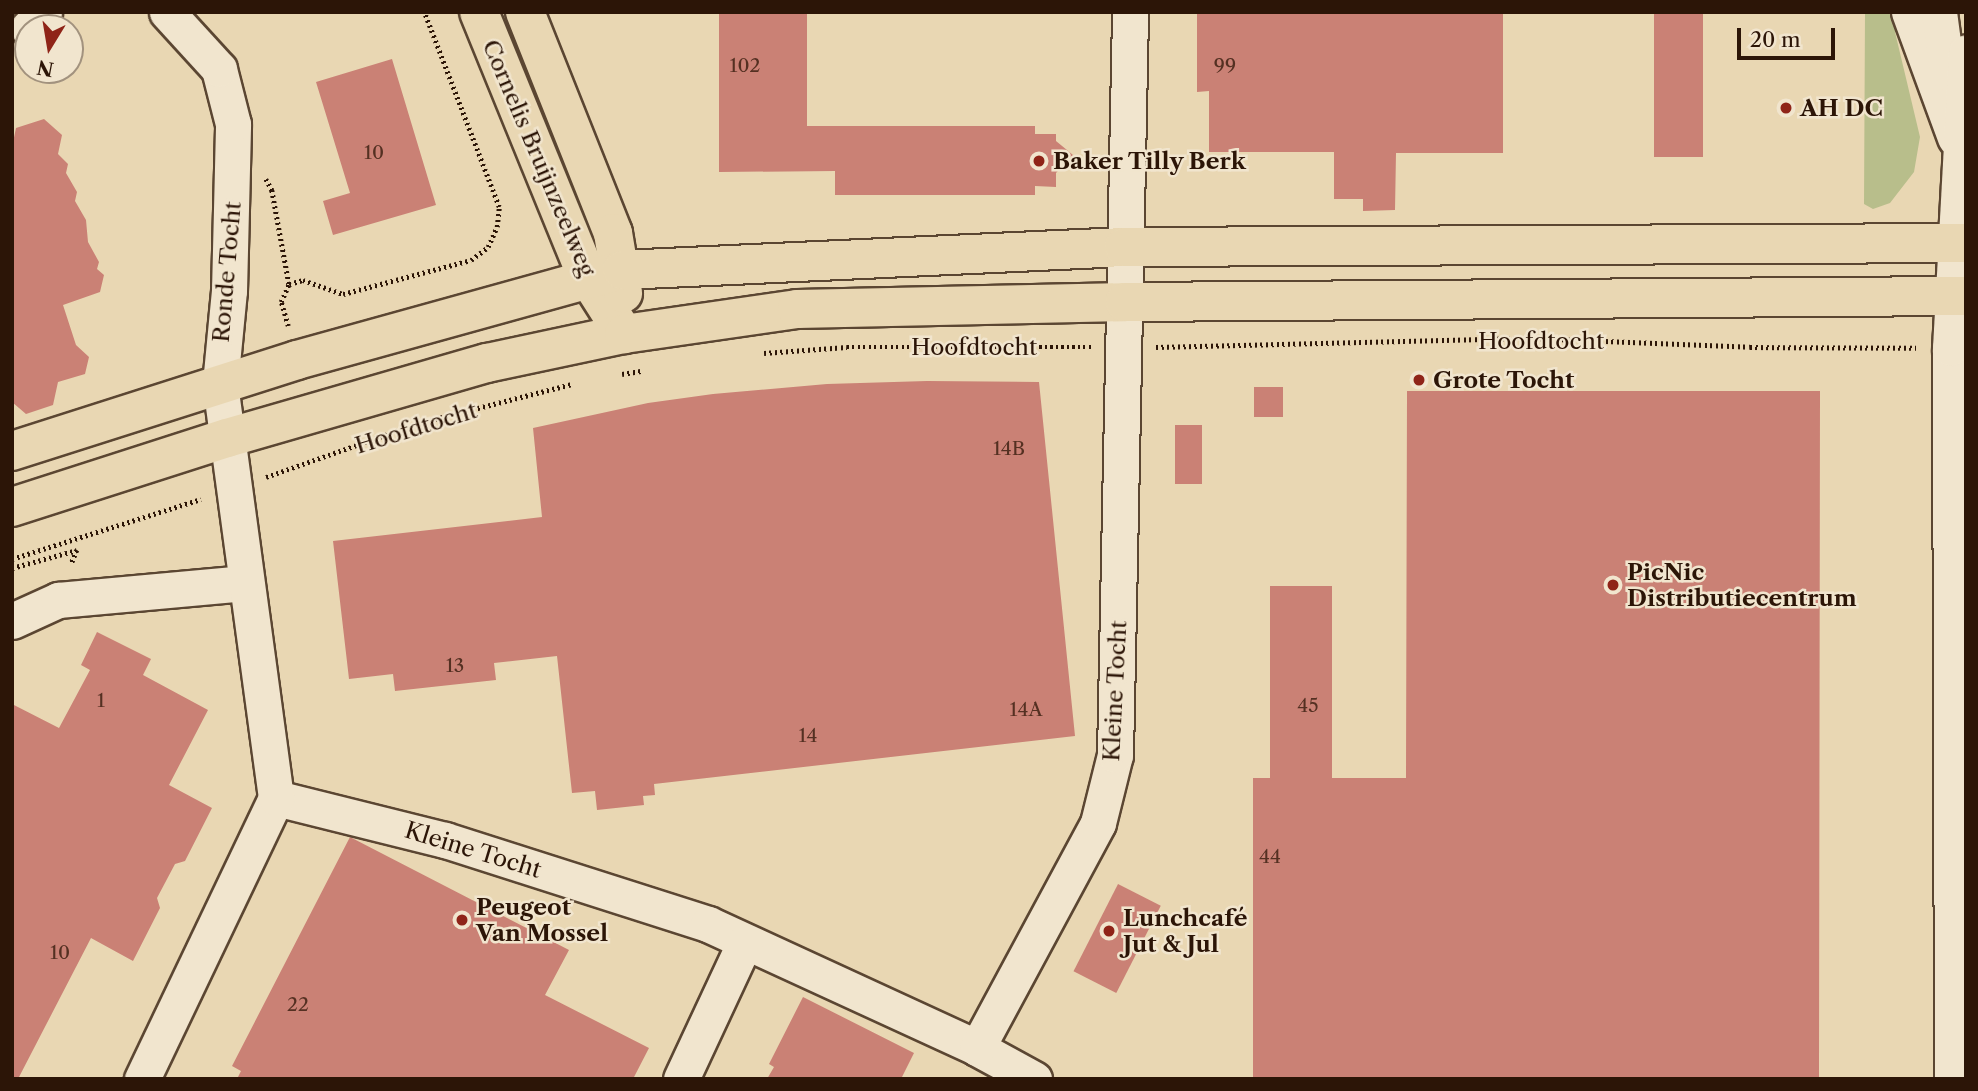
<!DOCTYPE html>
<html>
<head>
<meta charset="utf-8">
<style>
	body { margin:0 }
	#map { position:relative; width:1978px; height:1091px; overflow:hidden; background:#e9d7b3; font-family:"Libre Caslon Text",serif }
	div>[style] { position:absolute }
	.green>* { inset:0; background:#b8be8b }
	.building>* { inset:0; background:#ca8175; transform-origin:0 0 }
	.path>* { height:4.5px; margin-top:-2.25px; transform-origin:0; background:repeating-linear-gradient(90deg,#2c1507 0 2px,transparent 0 5.5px) }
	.roads { filter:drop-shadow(2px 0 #5b4632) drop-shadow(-2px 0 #5b4632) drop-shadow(0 2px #5b4632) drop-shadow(0 -2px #5b4632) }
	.minor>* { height:35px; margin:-17.5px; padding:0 17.5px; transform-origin:17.5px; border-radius:17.5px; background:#f1e5ce }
	.major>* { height:38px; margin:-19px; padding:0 19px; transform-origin:19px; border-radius:19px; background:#e9d7b3 }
	.dots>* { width:19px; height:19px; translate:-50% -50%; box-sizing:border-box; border:4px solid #f1e5ce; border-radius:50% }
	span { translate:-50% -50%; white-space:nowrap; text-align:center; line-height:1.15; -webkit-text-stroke:5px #f1e5ce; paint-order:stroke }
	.number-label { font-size:19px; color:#543022 }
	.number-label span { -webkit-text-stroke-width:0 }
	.poi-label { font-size:23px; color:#2c1507; font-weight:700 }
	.left { translate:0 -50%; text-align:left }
	.street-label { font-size:23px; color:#2c1507 }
	.frame { position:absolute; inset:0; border:14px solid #2c1507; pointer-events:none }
	.north { position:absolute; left:14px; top:14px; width:70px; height:70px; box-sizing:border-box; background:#f1e5ce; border:2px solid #a2927e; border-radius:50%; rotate:191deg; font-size:19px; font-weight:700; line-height:28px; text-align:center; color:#2c1507 }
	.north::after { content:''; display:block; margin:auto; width:24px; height:32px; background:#8f2418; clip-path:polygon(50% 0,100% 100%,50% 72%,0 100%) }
	.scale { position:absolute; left:1737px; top:28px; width:98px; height:32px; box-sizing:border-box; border:4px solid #2c1507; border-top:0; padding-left:9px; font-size:21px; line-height:24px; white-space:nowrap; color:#2c1507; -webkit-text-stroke:5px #f1e5ce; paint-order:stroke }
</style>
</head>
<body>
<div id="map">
	<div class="green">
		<i style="clip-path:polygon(1865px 12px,1896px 12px,1895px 32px,1920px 137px,1914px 172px,1890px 203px,1873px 209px,1864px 204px)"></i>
	</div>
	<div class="building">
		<i style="clip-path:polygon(719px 12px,807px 12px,807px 126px,1035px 126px,1035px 134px,1056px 134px,1056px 141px,1073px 155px,1056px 173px,1056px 187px,1035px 186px,1035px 195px,835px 195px,835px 171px,719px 172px)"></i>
		<i style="clip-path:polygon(1197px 12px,1503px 12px,1503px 153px,1396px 153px,1395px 210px,1363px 211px,1363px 199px,1334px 199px,1334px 152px,1209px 152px,1209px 91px,1197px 92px)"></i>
		<i style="left:1654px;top:12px;width:49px;height:145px"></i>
		<i style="clip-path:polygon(392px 59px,436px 205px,333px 235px,323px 201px,350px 193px,316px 82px)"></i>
		<i style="clip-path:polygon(44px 119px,62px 135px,58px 154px,68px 164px,66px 173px,77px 192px,75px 201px,86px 220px,88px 242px,99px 262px,97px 269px,104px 275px,100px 292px,63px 305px,76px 345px,89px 357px,85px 374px,58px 382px,53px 405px,26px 414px,12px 402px,12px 147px,16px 128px)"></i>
		<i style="clip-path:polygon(927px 381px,1039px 382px,1075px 736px,654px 784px,655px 795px,643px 796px,644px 805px,597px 810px,595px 791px,572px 793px,557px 656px,494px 663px,496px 680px,395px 691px,393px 674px,349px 679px,333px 541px,542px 517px,533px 428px,648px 403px,713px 394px,827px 384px)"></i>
		<i style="left:1254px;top:387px;width:29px;height:30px"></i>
		<i style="clip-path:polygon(1407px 391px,1820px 391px,1819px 1079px,1253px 1079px,1253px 778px,1270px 778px,1270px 586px,1332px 586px,1332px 778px,1406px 778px)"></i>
		<i style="left:1175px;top:425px;width:27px;height:59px"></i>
		<i style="clip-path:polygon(97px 632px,151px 659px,143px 675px,208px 710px,169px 785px,212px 808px,185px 861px,175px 864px,157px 898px,160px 908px,133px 961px,91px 938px,18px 1079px,12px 1079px,12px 704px,59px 728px,90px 670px,81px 665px)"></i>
		<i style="clip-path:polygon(350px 837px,569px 950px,545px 995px,649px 1048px,633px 1079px,237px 1079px,241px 1071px,232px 1066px)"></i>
		<i style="left:1118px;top:884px;width:48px;height:98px;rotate:27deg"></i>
		<i style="clip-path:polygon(803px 997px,914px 1053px,901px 1079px,767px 1079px,774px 1067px,769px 1064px)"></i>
	</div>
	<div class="path">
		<i style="left:266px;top:179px;width:13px;rotate:61deg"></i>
		<i style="left:272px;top:190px;width:96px;rotate:79.7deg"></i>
		<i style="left:288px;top:326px;width:25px;rotate:-106deg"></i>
		<i style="left:281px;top:302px;width:20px;rotate:-66deg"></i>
		<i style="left:289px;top:284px;width:15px;rotate:-16deg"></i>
		<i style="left:303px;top:280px;width:42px;rotate:19.3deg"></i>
		<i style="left:343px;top:294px;width:132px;rotate:-14.9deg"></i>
		<i style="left:471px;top:260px;width:21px;rotate:-37deg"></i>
		<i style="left:488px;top:247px;width:22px;rotate:-66deg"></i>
		<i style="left:497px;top:227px;width:20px;rotate:-84deg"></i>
		<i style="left:499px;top:207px;width:209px;rotate:-111deg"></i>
		<i style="left:1156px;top:347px;width:373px;rotate:-1.4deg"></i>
		<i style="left:1529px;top:338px;width:221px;rotate:2.3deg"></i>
		<i style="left:1750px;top:347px;width:166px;rotate:0.3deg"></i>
		<i style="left:764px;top:353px;width:83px;rotate:-4.1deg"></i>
		<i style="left:847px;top:347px;width:244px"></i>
		<i style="left:622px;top:374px;width:19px;rotate:-9deg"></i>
		<i style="left:266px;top:477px;width:162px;rotate:-19.4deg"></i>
		<i style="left:419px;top:423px;width:158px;rotate:-14.3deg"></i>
		<i style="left:12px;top:559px;width:198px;rotate:-17.6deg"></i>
		<i style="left:12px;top:568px;width:67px;rotate:-15.5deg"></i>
		<i style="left:77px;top:550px;width:16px;rotate:112deg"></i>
	</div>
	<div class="roads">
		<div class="minor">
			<i style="left:1909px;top:12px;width:134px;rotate:69.9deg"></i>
			<i style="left:1939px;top:12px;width:61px;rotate:82.4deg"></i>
			<i style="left:28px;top:28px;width:23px;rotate:-45deg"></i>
			<i style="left:12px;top:621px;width:51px;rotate:-24.5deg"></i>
			<i style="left:58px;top:600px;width:188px;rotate:-5.2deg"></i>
			<i style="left:276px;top:798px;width:174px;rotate:14deg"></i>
			<i style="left:445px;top:840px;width:276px;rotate:17.7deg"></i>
			<i style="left:708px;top:924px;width:296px;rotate:24.7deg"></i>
			<i style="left:977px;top:1048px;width:65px;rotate:28.5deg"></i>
			<i style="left:977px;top:1048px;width:255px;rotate:-61.7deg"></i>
			<i style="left:1098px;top:823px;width:70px;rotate:-76deg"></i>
			<i style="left:1115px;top:755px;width:743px;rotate:-88.84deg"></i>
			<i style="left:142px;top:1079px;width:311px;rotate:-64.5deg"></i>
			<i style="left:276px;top:798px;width:418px;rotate:-97.7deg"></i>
			<i style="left:220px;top:384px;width:93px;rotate:-84.5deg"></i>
			<i style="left:229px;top:291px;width:167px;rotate:-88.6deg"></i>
			<i style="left:233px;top:124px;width:57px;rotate:-104.3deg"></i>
			<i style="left:219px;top:69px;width:77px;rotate:-132.4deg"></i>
			<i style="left:681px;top:1079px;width:151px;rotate:-65deg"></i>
			<i style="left:1952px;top:1079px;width:731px;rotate:-90.16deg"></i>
			<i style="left:1950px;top:348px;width:296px;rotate:-86.9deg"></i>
		</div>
		<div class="major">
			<i style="left:479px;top:12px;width:285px;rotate:67.8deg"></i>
			<i style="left:587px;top:276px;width:69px;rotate:57.5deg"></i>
			<i style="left:525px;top:12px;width:238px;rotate:68.3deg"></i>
			<i style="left:613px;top:233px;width:61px;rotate:80.5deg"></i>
			<i style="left:12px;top:451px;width:299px;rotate:-17.7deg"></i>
			<i style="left:297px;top:360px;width:337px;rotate:-15.5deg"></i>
			<i style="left:622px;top:270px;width:503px;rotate:-2.62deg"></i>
			<i style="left:1124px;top:247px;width:842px;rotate:-0.27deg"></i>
			<i style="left:12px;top:507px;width:226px;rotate:-17.8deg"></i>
			<i style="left:227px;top:438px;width:271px;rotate:-16.1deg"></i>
			<i style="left:487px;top:363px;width:140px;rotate:-12deg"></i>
			<i style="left:624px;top:334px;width:175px;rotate:-8.2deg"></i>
			<i style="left:797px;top:309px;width:328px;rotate:-1.2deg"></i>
			<i style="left:1125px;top:302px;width:841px;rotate:-0.41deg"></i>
		</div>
	</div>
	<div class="dots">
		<i style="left:1786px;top:108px;background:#8f2418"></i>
		<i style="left:1039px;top:161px;background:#8f2418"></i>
		<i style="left:1419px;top:380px;background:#8f2418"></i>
		<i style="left:1613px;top:585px;background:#8f2418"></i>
		<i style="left:462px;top:920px;background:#8f2418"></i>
		<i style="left:1109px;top:931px;background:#8f2418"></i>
	</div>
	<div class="number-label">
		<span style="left:745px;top:66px">102</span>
		<span style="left:1225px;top:66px">99</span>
		<span style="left:374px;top:153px">10</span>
		<span style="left:1009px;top:449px">14B</span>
		<span style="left:455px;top:666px">13</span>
		<span style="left:101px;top:701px">1</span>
		<span style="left:1308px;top:706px">45</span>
		<span style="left:1026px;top:710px">14A</span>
		<span style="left:808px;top:736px">14</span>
		<span style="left:1270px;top:857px">44</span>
		<span style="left:60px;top:953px">10</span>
		<span style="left:298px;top:1005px">22</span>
	</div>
	<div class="poi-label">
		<span class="left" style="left:1800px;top:108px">AH DC</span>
		<span class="left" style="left:1053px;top:161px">Baker Tilly Berk</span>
		<span class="left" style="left:1433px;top:380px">Grote Tocht</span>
		<span class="left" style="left:1627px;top:585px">PicNic<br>Distributiecentrum</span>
		<span class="left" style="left:476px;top:920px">Peugeot<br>Van Mossel</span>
		<span class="left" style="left:1123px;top:931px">Lunchcafé<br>Jut &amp; Jul</span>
	</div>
	<div class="street-label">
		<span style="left:539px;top:158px;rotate:67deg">Cornelis Bruijnzeelweg</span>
		<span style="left:227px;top:272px;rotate:-85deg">Ronde Tocht</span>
		<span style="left:1541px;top:341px">Hoofdtocht</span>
		<span style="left:974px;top:347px">Hoofdtocht</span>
		<span style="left:416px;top:428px;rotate:-17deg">Hoofdtocht</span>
		<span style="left:1115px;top:691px;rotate:-87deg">Kleine Tocht</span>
		<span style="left:473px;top:850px;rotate:17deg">Kleine Tocht</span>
	</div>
	<div class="frame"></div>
	<div class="north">N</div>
	<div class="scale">20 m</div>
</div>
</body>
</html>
